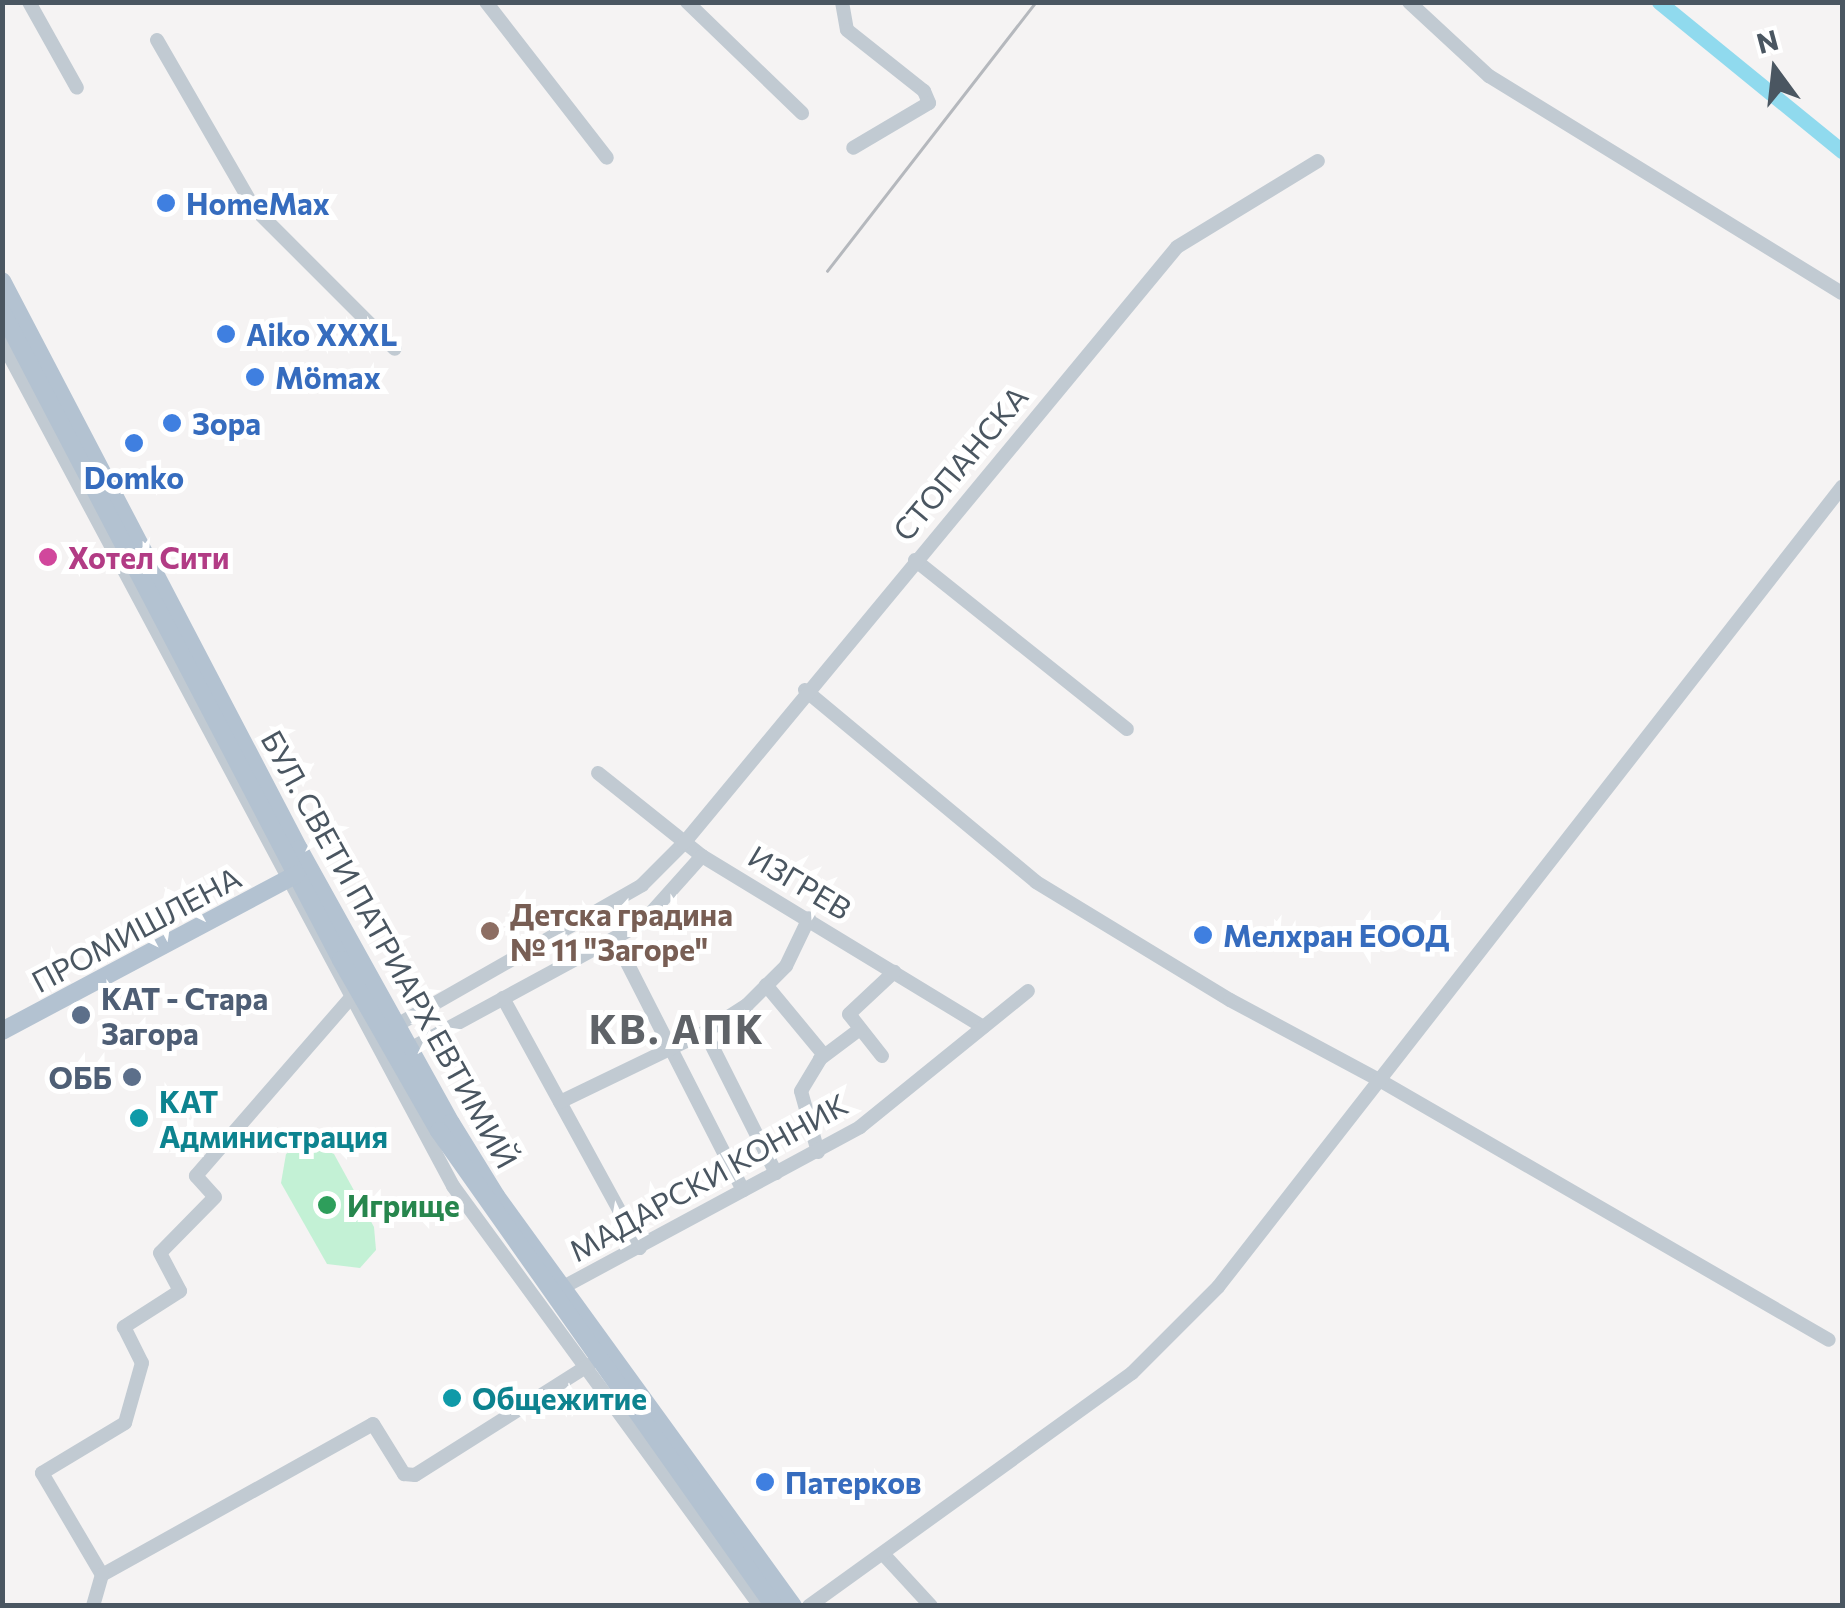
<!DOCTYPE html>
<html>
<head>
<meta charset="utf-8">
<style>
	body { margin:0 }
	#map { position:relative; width:1845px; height:1608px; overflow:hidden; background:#f5f3f3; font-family:Commissioner,sans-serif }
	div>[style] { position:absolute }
	.green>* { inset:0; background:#c3f1d5 }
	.river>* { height:15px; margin:-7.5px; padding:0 7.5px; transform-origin:7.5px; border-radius:7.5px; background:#90daee }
	.minor>* { height:14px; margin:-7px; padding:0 7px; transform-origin:7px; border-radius:7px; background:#c1cad2 }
	.major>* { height:18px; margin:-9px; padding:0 9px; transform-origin:9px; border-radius:9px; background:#b3c2d1 }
	.rail>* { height:2.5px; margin:-1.25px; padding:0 1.25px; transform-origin:1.25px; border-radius:1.25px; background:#b5b8bd }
	.dots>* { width:28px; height:28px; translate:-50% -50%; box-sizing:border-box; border:5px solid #fff; border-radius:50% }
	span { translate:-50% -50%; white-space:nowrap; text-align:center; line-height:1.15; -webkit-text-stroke:10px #fff; paint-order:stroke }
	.shop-label { font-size:30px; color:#366cbe; font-weight:700 }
	.left { translate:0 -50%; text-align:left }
	.street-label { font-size:30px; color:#4a5661 }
	.hotel-label { font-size:30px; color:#b23c85; font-weight:700 }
	.education-label { font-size:30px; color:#785e54; font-weight:700 }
	.service-label { font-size:30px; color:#4e5e75; font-weight:700 }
	.right { translate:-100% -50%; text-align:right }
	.culture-label { font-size:30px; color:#0d838f; font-weight:700 }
	.leisure-label { font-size:30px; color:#27864d; font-weight:700 }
	.district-label { font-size:40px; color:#5f6368; font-weight:700; letter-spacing:2.5px }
	.frame { position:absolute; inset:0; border:5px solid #4a5661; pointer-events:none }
	.north { position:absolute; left:1725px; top:20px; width:100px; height:100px; -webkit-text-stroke:8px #fff; paint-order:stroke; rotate:345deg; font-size:28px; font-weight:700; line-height:40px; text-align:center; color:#4a5661 }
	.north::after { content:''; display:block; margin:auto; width:35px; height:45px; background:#4a5661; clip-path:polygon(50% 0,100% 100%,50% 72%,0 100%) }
</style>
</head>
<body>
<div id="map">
	<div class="green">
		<i style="clip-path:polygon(305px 1141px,334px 1154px,374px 1227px,376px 1250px,360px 1268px,327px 1264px,281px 1183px,286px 1154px)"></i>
	</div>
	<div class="river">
		<i style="left:1659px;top:2px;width:236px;rotate:39.2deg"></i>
	</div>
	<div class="minor">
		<i style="left:29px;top:2px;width:98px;rotate:60.8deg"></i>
		<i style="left:486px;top:2px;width:197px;rotate:52.2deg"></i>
		<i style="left:687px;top:2px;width:160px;rotate:44deg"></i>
		<i style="left:842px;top:2px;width:28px;rotate:80deg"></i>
		<i style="left:847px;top:30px;width:98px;rotate:38.4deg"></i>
		<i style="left:924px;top:91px;width:13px;rotate:67deg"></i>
		<i style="left:929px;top:103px;width:88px;rotate:149.4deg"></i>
		<i style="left:1409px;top:2px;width:109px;rotate:42.8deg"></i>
		<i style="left:1489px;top:76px;width:414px;rotate:31.6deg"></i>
		<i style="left:157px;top:40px;width:194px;rotate:60deg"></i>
		<i style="left:254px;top:208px;width:199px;rotate:45deg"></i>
		<i style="left:2px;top:342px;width:957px;rotate:61.88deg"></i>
		<i style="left:453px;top:1186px;width:520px;rotate:53.83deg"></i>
		<i style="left:915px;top:560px;width:271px;rotate:38.6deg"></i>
		<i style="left:805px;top:690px;width:300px;rotate:39.7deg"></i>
		<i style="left:1036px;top:882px;width:227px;rotate:31.3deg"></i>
		<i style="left:1230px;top:1000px;width:171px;rotate:28.2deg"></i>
		<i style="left:1381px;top:1081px;width:517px;rotate:30.03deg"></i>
		<i style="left:598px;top:773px;width:133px;rotate:38.6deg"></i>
		<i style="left:702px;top:856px;width:329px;rotate:31.3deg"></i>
		<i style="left:615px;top:939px;width:282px;rotate:63deg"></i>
		<i style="left:766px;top:985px;width:91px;rotate:50.4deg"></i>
		<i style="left:354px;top:994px;width:241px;rotate:131deg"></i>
		<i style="left:196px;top:1176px;width:28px;rotate:48deg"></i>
		<i style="left:215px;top:1197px;width:78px;rotate:134.5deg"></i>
		<i style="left:160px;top:1253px;width:43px;rotate:62.2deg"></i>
		<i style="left:180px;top:1291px;width:67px;rotate:147.3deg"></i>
		<i style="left:124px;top:1327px;width:40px;rotate:63.4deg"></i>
		<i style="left:142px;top:1363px;width:62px;rotate:105.8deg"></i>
		<i style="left:125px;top:1423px;width:97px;rotate:148.9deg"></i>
		<i style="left:42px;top:1473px;width:118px;rotate:59.5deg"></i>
		<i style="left:102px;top:1575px;width:310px;rotate:-29.1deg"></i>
		<i style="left:373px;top:1424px;width:59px;rotate:58.2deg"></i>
		<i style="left:404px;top:1474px;width:11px;rotate:5deg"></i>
		<i style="left:415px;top:1475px;width:206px;rotate:-32.3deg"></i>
		<i style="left:503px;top:998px;width:285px;rotate:61.3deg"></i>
		<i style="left:397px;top:1025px;width:282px;rotate:-29.7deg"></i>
		<i style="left:642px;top:885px;width:59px;rotate:-45deg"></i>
		<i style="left:684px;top:843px;width:773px;rotate:-50.4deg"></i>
		<i style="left:1177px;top:247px;width:165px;rotate:-31.4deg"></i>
		<i style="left:705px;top:1032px;width:158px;rotate:63.3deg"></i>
		<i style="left:410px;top:1049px;width:264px;rotate:-28.5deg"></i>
		<i style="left:642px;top:923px;width:90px;rotate:-48.2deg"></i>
		<i style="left:882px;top:1056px;width:53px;rotate:-128.2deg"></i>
		<i style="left:849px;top:1014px;width:62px;rotate:-43deg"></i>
		<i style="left:560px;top:1102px;width:161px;rotate:-25.8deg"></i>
		<i style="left:705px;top:1032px;width:50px;rotate:-32.7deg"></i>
		<i style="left:747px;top:1005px;width:55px;rotate:-45deg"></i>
		<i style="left:786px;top:966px;width:53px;rotate:-64.4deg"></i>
		<i style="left:818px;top:1152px;width:63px;rotate:-105.6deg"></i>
		<i style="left:801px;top:1091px;width:37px;rotate:-59deg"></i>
		<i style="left:820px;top:1059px;width:50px;rotate:-36.9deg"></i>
		<i style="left:556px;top:1291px;width:345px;rotate:-28.3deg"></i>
		<i style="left:860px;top:1127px;width:216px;rotate:-39deg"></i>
		<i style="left:885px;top:1556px;width:68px;rotate:47.4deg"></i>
		<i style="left:93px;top:1606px;width:32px;rotate:-74deg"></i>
		<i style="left:809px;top:1606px;width:398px;rotate:-35.8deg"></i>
		<i style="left:1132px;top:1373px;width:122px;rotate:-45deg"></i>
		<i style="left:1218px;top:1287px;width:1015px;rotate:-52.05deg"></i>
	</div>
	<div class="major">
		<i style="left:2px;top:281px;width:641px;rotate:62.4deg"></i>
		<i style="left:299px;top:849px;width:313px;rotate:61deg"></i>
		<i style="left:451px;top:1123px;width:86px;rotate:58.3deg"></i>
		<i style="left:496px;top:1196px;width:506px;rotate:54.08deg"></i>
		<i style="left:2px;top:312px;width:731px;rotate:62.38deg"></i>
		<i style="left:341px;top:960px;width:197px;rotate:60.2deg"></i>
		<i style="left:439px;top:1131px;width:581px;rotate:54.81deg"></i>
		<i style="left:2px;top:1031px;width:333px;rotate:-28deg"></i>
	</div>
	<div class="rail">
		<i style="left:827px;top:271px;width:341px;rotate:-52.2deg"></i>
	</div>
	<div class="dots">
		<i style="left:166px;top:203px;background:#3f7fe0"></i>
		<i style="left:226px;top:334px;background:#3f7fe0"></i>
		<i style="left:255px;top:377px;background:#3f7fe0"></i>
		<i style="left:172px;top:423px;background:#3f7fe0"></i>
		<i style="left:134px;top:443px;background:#3f7fe0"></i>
		<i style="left:48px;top:557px;background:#d1479c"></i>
		<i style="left:490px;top:931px;background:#8d6e63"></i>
		<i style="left:1203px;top:935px;background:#3f7fe0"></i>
		<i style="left:81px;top:1015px;background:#5c6f8a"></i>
		<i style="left:132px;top:1077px;background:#5c6f8a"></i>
		<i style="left:139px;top:1118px;background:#0f9aa8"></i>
		<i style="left:327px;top:1205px;background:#2e9e5b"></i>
		<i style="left:452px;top:1398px;background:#0f9aa8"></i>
		<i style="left:765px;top:1482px;background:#3f7fe0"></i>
	</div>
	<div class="shop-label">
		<span class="left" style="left:186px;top:203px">HomeMax</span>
		<span class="left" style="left:246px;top:334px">Aiko XXXL</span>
		<span class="left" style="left:275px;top:377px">Mömax</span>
		<span class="left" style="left:192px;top:423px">Зора</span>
		<span style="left:134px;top:477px">Domko</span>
		<span class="left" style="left:1223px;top:935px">Мелхран ЕООД</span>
		<span class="left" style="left:785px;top:1482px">Патерков</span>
	</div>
	<div class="street-label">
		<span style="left:960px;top:463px;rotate:-50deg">СТОПАНСКА</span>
		<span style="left:800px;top:882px;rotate:31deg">ИЗГРЕВ</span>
		<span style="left:136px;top:929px;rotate:-28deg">ПРОМИШЛЕНА</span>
		<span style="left:390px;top:949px;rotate:61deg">БУЛ. СВЕТИ ПАТРИАРХ ЕВТИМИЙ</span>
		<span style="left:708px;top:1177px;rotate:-29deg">МАДАРСКИ КОННИК</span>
	</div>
	<div class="hotel-label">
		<span class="left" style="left:68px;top:557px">Хотел Сити</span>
	</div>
	<div class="education-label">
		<span class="left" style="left:510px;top:931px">Детска градина<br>№ 11 "Загоре"</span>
	</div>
	<div class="service-label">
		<span class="left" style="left:101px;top:1015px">КАТ - Стара<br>Загора</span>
		<span class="right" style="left:112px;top:1077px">ОББ</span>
	</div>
	<div class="culture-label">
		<span class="left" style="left:159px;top:1118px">КАТ<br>Администрация</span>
		<span class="left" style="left:472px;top:1398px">Общежитие</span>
	</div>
	<div class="leisure-label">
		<span class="left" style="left:347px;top:1205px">Игрище</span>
	</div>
	<div class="district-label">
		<span style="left:677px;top:1028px">КВ. АПК</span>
	</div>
	<div class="frame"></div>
	<div class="north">N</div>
</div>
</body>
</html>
